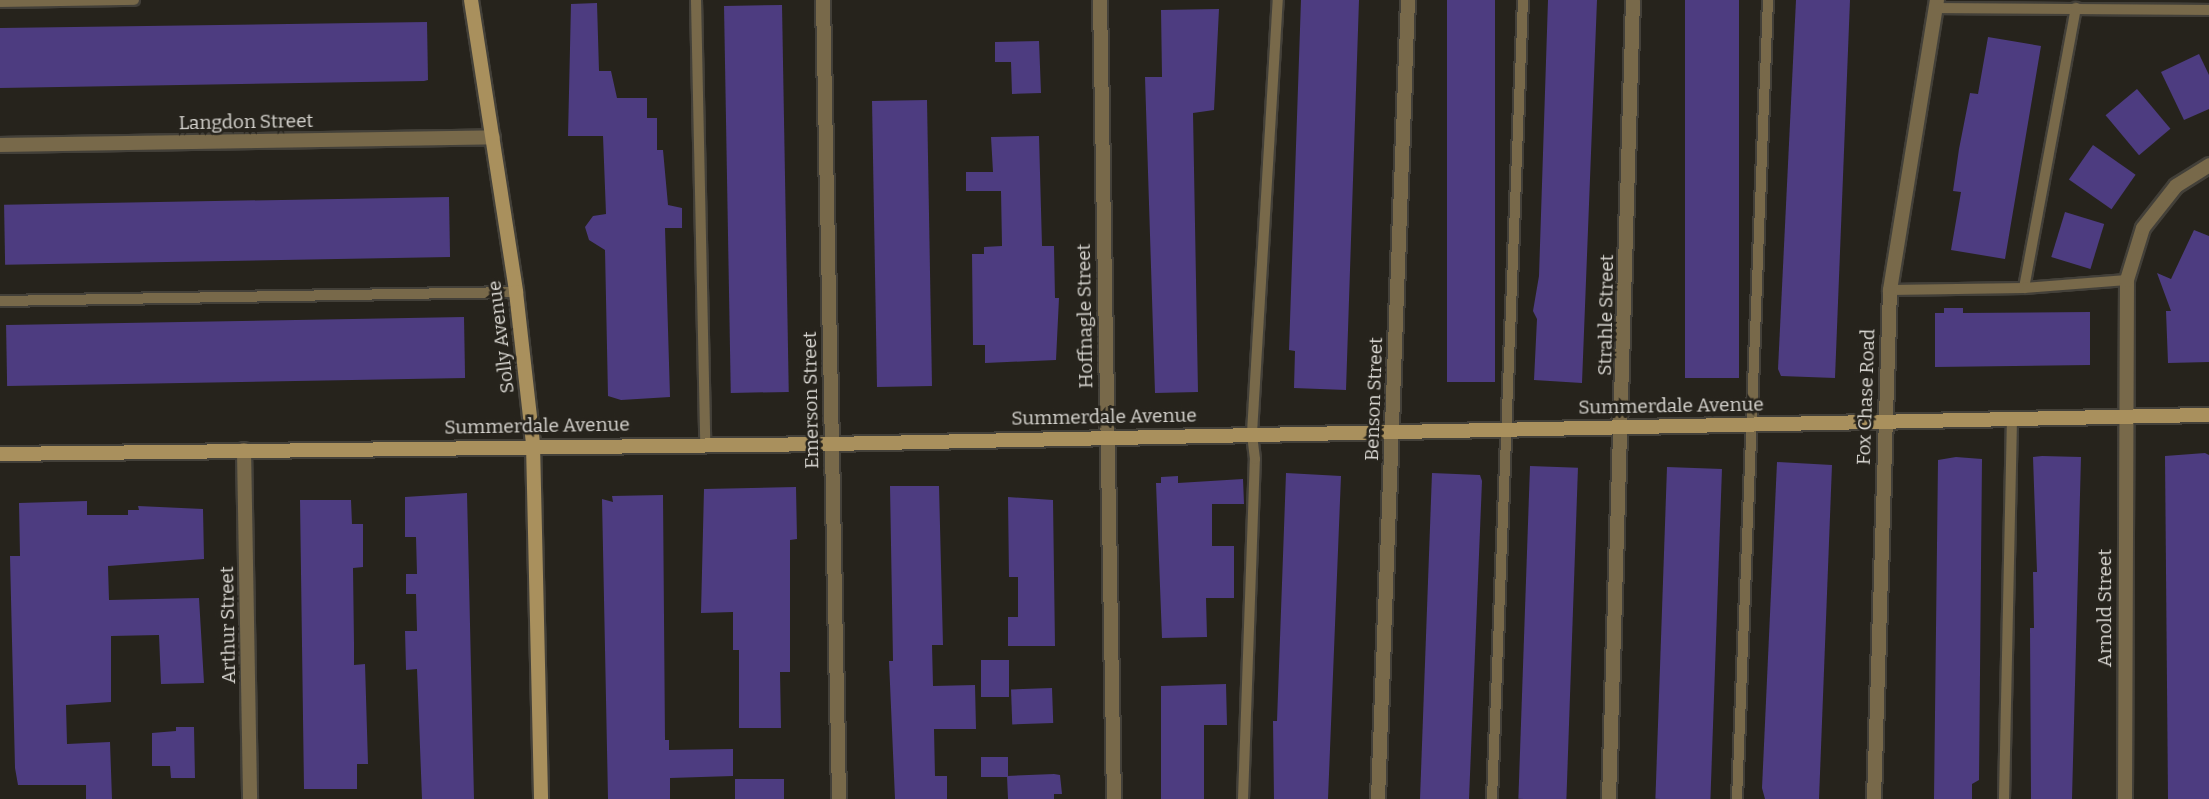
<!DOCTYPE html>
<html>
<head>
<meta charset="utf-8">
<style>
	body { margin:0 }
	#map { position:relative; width:2209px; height:799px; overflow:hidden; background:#26231c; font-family:Bitter,serif }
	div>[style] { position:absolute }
	.building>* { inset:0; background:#4d3c80; transform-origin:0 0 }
	.roads { filter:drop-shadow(2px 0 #434039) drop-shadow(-2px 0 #434039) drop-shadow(0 2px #434039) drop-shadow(0 -2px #434039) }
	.lane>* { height:10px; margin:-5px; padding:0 5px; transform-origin:5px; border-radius:5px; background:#78694a }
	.street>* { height:14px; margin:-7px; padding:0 7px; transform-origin:7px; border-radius:7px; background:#78694a }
	.secondary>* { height:14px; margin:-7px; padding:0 7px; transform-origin:7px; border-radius:7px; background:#a9905d }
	span { translate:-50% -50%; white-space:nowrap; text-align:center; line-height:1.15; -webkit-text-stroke:5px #26231c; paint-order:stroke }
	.street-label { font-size:19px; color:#dad8d3 }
</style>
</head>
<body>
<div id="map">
	<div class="building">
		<i style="clip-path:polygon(1301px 0,1359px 0,1346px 390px,1294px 388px,1295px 351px,1289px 350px)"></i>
		<i style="left:1447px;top:0;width:48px;height:382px"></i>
		<i style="clip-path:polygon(1548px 0,1597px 0,1582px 383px,1534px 380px,1537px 319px,1533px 311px,1539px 276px)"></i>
		<i style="left:1685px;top:0;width:54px;height:378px"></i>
		<i style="clip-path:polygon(1796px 0,1850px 0,1835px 378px,1781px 376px,1778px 369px)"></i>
		<i style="clip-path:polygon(597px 3px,599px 71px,611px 71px,617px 98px,647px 98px,647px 118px,657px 118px,657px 150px,663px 150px,668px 205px,682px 208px,682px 228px,665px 228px,670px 397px,621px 400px,608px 396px,605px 250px,589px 240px,585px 227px,593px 216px,606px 214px,603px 136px,568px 136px,571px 4px)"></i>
		<i style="left:782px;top:5px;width:387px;height:58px;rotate:89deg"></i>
		<i style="clip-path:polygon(1219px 9px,1214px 110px,1193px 113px,1198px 392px,1155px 393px,1145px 77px,1162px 77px,1161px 10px)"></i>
		<i style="clip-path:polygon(427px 22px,428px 80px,424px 81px,0 88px,0 28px)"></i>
		<i style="clip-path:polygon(1988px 37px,2041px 46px,2005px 259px,1951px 250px,1961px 192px,1953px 191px,1959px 149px,1970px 93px,1978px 94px)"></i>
		<i style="clip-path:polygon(1039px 41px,1041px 93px,1012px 94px,1011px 62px,995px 62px,995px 42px)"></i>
		<i style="clip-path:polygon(2199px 54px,2209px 75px,2209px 109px,2184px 120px,2161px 72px)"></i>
		<i style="left:2137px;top:89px;width:52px;height:41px;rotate:50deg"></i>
		<i style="left:927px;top:100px;width:286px;height:55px;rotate:89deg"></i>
		<i style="clip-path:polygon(1039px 136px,1042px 246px,1054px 246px,1055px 298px,1059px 298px,1056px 360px,985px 363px,985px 345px,973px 345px,972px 254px,984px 254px,984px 247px,1002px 246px,1001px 191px,966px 191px,966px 172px,993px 172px,991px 137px)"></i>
		<i style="left:2093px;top:145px;width:52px;height:42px;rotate:35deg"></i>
		<i style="left:449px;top:197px;width:60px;height:445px;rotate:89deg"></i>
		<i style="left:2065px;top:212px;width:41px;height:47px;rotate:17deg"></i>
		<i style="clip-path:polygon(2194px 230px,2209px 236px,2209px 362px,2168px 363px,2166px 311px,2171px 311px,2157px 273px,2171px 279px)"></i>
		<i style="clip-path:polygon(1944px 308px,1963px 308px,1963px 313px,2090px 312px,2090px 365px,1935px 367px,1935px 313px,1944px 313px)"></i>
		<i style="left:464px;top:317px;width:61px;height:458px;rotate:89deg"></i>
		<i style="clip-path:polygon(2205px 453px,2209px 455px,2209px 799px,2168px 799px,2165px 456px)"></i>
		<i style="clip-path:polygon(2042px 456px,2081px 457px,2072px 799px,2031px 799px,2030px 628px,2034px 628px,2033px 572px,2037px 572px,2033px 457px)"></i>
		<i style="clip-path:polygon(1956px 457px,1982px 459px,1979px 780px,1972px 784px,1972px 799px,1934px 799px,1938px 460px)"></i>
		<i style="clip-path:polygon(1777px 462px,1832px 465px,1819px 799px,1765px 799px,1762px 788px)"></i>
		<i style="left:1530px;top:466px;width:48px;height:333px;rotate:2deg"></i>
		<i style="left:1667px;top:467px;width:55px;height:332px;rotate:2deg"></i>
		<i style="clip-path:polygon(1286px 473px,1341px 476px,1328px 799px,1274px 799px,1273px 721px,1277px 721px)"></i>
		<i style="clip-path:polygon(1432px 473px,1480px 475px,1482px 481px,1469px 799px,1420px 799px)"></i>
		<i style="clip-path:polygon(1178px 476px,1178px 483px,1243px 479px,1244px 504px,1212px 504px,1212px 546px,1234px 546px,1234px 598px,1206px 598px,1207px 637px,1162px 638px,1156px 483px,1161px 483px,1161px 477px)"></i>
		<i style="clip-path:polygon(890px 486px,939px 486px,943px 645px,932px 645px,933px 686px,975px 685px,976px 729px,934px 729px,935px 776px,947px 776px,947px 799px,895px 799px,889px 661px,893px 661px)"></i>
		<i style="clip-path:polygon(796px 487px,797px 539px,790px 540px,790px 672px,780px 672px,781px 728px,739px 728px,739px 650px,733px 650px,733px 612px,701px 613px,704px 489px)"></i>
		<i style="clip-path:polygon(467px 493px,474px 799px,422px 799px,417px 669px,406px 670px,405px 631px,417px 631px,416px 594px,406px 594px,406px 574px,417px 574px,416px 537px,405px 537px,405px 497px)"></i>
		<i style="clip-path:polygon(663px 495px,665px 740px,669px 740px,669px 750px,733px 749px,733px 776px,670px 778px,670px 799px,608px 799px,602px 499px,613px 502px,612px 496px)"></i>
		<i style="clip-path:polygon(1008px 497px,1053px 500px,1055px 646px,1008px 646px,1008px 617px,1018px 617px,1018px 577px,1009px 577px)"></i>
		<i style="clip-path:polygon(300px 500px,351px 500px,352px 524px,363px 524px,363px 567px,353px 568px,354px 644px,354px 665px,365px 664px,368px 764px,357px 764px,357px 789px,304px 789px)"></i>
		<i style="clip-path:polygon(87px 501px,87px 515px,128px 515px,128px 510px,139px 510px,138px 506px,203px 509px,204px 559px,108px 566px,109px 600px,199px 598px,204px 683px,161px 684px,159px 635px,111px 636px,111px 702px,66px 705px,67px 744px,110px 742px,112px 799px,86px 799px,86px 785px,18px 785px,15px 768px,10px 556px,20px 556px,19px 503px)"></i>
		<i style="left:981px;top:660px;width:28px;height:37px"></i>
		<i style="clip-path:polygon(1226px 684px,1227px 725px,1204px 725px,1204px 799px,1161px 799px,1161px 686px)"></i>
		<i style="left:1052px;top:688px;width:35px;height:41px;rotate:88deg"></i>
		<i style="clip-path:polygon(176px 727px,194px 727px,195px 778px,171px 778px,170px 766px,152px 766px,152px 733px,176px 731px)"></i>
		<i style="left:981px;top:757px;width:27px;height:20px"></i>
		<i style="clip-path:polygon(1054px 774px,1060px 775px,1062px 794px,1054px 794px,1054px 799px,1008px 799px,1007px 776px)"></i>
		<i style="left:784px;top:779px;width:20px;height:49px;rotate:90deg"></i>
	</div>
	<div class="roads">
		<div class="lane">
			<i style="left:696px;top:0;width:443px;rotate:88.8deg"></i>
			<i style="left:0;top:2px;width:134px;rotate:-0.9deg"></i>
			<i style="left:1936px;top:8px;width:273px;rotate:0.4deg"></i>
			<i style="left:2024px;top:288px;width:285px;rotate:-79.5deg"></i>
			<i style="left:1890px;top:290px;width:134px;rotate:-0.9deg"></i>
			<i style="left:2024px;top:288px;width:103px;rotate:-4.4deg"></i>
			<i style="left:0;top:301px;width:516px;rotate:-1deg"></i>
			<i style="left:1243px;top:799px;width:340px;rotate:-88deg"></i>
			<i style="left:1255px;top:459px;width:26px;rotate:-97deg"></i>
			<i style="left:1252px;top:433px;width:434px;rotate:-86.6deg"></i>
			<i style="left:1492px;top:799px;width:800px;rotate:-87.78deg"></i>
			<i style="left:1737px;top:799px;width:800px;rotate:-87.78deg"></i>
			<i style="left:2004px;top:799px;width:380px;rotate:-88.8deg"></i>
		</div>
		<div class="street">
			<i style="left:823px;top:0;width:799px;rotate:88.85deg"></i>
			<i style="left:1100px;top:0;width:799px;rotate:89deg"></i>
			<i style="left:0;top:145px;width:493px;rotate:-0.9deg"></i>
			<i style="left:244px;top:450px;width:349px;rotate:89deg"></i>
			<i style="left:1378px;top:799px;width:800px;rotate:-87.85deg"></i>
			<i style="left:1609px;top:799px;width:799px;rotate:-88.28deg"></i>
			<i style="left:1874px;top:799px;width:509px;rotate:-88.2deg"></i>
			<i style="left:1890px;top:290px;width:294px;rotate:-80.8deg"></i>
			<i style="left:2125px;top:799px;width:519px;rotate:-89.78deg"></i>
			<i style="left:2127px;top:280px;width:54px;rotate:-72.9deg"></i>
			<i style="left:2143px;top:228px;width:53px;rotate:-51.8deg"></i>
			<i style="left:2176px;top:186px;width:39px;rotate:-32deg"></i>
		</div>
		<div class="secondary">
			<i style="left:471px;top:0;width:295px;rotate:81.2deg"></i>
			<i style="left:516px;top:292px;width:153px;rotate:83.6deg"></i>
			<i style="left:533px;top:444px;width:355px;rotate:88.7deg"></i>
			<i style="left:0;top:454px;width:831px;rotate:-0.69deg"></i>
			<i style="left:831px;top:444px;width:1378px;rotate:-1.21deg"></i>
		</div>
	</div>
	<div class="street-label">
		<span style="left:246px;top:122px;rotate:-1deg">Langdon Street</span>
		<span style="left:1606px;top:315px;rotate:-89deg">Strahle Street</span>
		<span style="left:1085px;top:316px;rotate:-91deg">Hoffnagle Street</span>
		<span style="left:501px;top:337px;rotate:-97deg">Solly Avenue</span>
		<span style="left:1866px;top:397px;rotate:-88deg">Fox Chase Road</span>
		<span style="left:1374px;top:399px;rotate:-88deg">Benson Street</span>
		<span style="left:811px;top:400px;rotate:-91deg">Emerson Street</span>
		<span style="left:1671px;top:406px;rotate:-1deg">Summerdale Avenue</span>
		<span style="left:1104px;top:417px;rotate:-1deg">Summerdale Avenue</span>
		<span style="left:537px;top:426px;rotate:-1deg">Summerdale Avenue</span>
		<span style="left:2105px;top:608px;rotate:-90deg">Arnold Street</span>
		<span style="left:228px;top:625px;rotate:-91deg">Arthur Street</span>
	</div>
</div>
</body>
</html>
